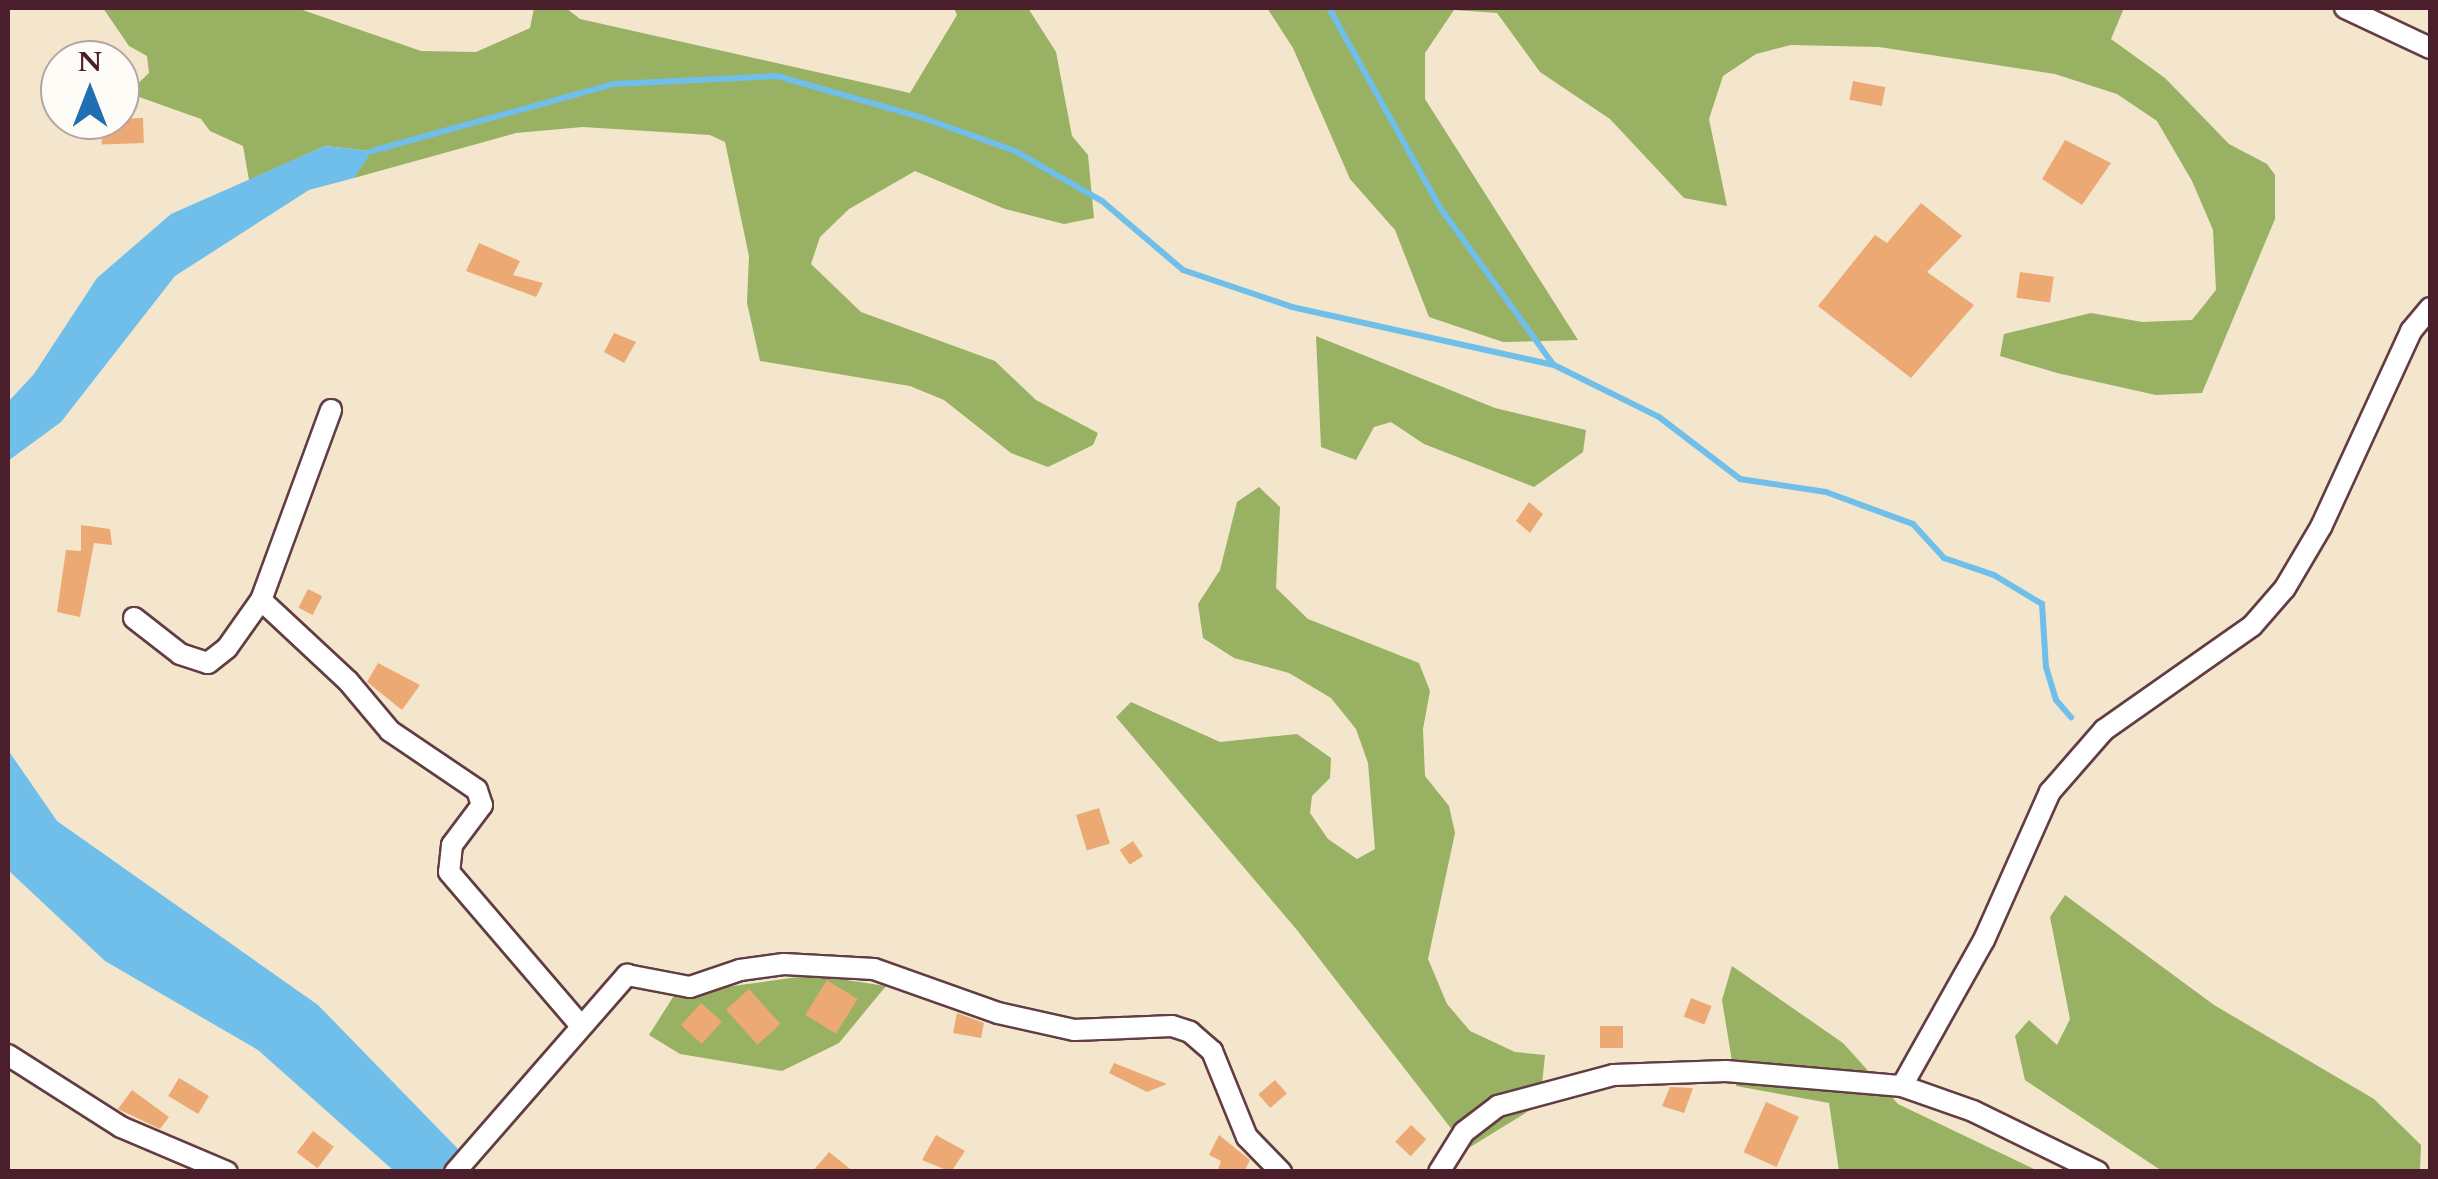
<!DOCTYPE html>
<html>
<head>
<meta charset="utf-8">
<style>
	body { margin:0 }
	#map { position:relative; width:2438px; height:1179px; overflow:hidden; background:#f3e6cc; font-family:Cardo,serif }
	div>[style] { position:absolute }
	.forest>* { inset:0; background:#98b162 }
	.water>* { inset:0; background:#70bfeb }
	.stream>* { height:6px; margin:-3px; padding:0 3px; transform-origin:3px; border-radius:3px; background:#70bfeb }
	.building>* { inset:0; background:#eca974; transform-origin:0 0 }
	.roads { filter:drop-shadow(2px 0 #633d43) drop-shadow(-2px 0 #633d43) drop-shadow(0 2px #633d43) drop-shadow(0 -2px #633d43) }
	.minor>* { height:20px; margin:-10px; padding:0 10px; transform-origin:10px; border-radius:10px; background:#fff }
	span { translate:-50% -50%; white-space:nowrap; text-align:center; line-height:1.15; -webkit-text-stroke:10px #fdfcf7; paint-order:stroke }
	.frame { position:absolute; inset:0; border:10px solid #4a1f2b; pointer-events:none }
	.north { position:absolute; left:40px; top:40px; width:100px; height:100px; box-sizing:border-box; background:#fdfcf7; border:2px solid #b5a4a5; border-radius:50%; rotate:0deg; font-size:28px; font-weight:700; line-height:40px; text-align:center; color:#4a1f2b }
	.north::after { content:''; display:block; margin:auto; width:35px; height:45px; background:#1f6fb2; clip-path:polygon(50% 0,100% 100%,50% 72%,0 100%) }
</style>
</head>
<body>
<div id="map">
	<div class="forest">
		<i style="clip-path:polygon(103px 8px,297px 8px,421px 51px,476px 52px,530px 28px,534px 8px,566px 8px,580px 19px,910px 93px,957px 15px,954px 8px,1028px 8px,1056px 52px,1072px 136px,1088px 155px,1094px 218px,1064px 224px,1005px 209px,915px 171px,849px 209px,820px 237px,811px 264px,861px 312px,995px 361px,1036px 400px,1098px 433px,1093px 445px,1048px 467px,1011px 453px,944px 400px,910px 386px,760px 361px,747px 303px,749px 256px,725px 142px,710px 135px,583px 127px,516px 133px,354px 178px,371px 151px,325px 146px,249px 180px,243px 146px,210px 131px,201px 119px,128px 93px,149px 73px,147px 56px,129px 46px)"></i>
		<i style="clip-path:polygon(1267px 8px,2124px 8px,2111px 39px,2165px 78px,2229px 144px,2267px 164px,2275px 175px,2275px 219px,2202px 393px,2156px 395px,2057px 373px,2000px 356px,2004px 334px,2091px 313px,2142px 322px,2192px 320px,2216px 290px,2213px 230px,2192px 181px,2157px 121px,2117px 94px,2055px 74px,1879px 47px,1791px 45px,1756px 54px,1723px 76px,1709px 119px,1727px 206px,1684px 198px,1610px 119px,1540px 72px,1497px 13px,1454px 10px,1425px 53px,1425px 99px,1578px 340px,1503px 342px,1429px 317px,1395px 230px,1350px 179px,1293px 48px)"></i>
		<i style="clip-path:polygon(1316px 336px,1495px 408px,1586px 430px,1583px 452px,1534px 487px,1424px 444px,1391px 422px,1374px 427px,1356px 460px,1321px 447px)"></i>
		<i style="clip-path:polygon(1259px 487px,1280px 507px,1276px 588px,1308px 619px,1419px 663px,1430px 691px,1423px 729px,1425px 776px,1449px 806px,1455px 833px,1428px 959px,1447px 1004px,1470px 1031px,1515px 1052px,1545px 1055px,1540px 1104px,1467px 1149px,1297px 930px,1116px 717px,1131px 702px,1220px 742px,1297px 734px,1331px 758px,1330px 778px,1312px 796px,1310px 813px,1328px 839px,1357px 859px,1375px 849px,1368px 763px,1356px 729px,1331px 698px,1289px 673px,1234px 658px,1203px 638px,1198px 604px,1220px 570px,1237px 502px)"></i>
		<i style="clip-path:polygon(2065px 895px,2214px 1005px,2374px 1099px,2421px 1145px,2420px 1171px,2162px 1171px,2025px 1080px,2015px 1036px,2029px 1020px,2057px 1045px,2070px 1019px,2050px 917px)"></i>
		<i style="clip-path:polygon(1732px 966px,1843px 1043px,1898px 1104px,2038px 1171px,1839px 1171px,1829px 1103px,1736px 1086px,1722px 1000px)"></i>
		<i style="clip-path:polygon(813px 975px,886px 986px,839px 1043px,782px 1071px,680px 1054px,649px 1035px,675px 994px)"></i>
	</div>
	<div class="water">
		<i style="clip-path:polygon(325px 146px,372px 151px,354px 178px,309px 190px,175px 276px,61px 422px,8px 461px,8px 402px,34px 374px,97px 278px,171px 214px)"></i>
		<i style="clip-path:polygon(8px 750px,57px 821px,318px 1005px,460px 1151px,442px 1171px,394px 1171px,258px 1050px,105px 961px,8px 870px)"></i>
	</div>
	<div class="stream">
		<i style="left:1329px;top:8px;width:227px;rotate:60.9deg"></i>
		<i style="left:1439px;top:206px;width:195px;rotate:54.2deg"></i>
		<i style="left:372px;top:151px;width:251px;rotate:-15.5deg"></i>
		<i style="left:614px;top:84px;width:163px;rotate:-2.8deg"></i>
		<i style="left:777px;top:76px;width:152px;rotate:16deg"></i>
		<i style="left:923px;top:118px;width:98px;rotate:19.7deg"></i>
		<i style="left:1015px;top:151px;width:100px;rotate:29.9deg"></i>
		<i style="left:1102px;top:201px;width:106px;rotate:40.4deg"></i>
		<i style="left:1183px;top:270px;width:115px;rotate:18.7deg"></i>
		<i style="left:1292px;top:307px;width:268px;rotate:12.5deg"></i>
		<i style="left:1554px;top:365px;width:117px;rotate:26.3deg"></i>
		<i style="left:1659px;top:417px;width:102px;rotate:37.4deg"></i>
		<i style="left:1740px;top:479px;width:87px;rotate:8.6deg"></i>
		<i style="left:1826px;top:492px;width:93px;rotate:20.2deg"></i>
		<i style="left:1913px;top:524px;width:46px;rotate:47.6deg"></i>
		<i style="left:1944px;top:558px;width:53px;rotate:18.8deg"></i>
		<i style="left:1994px;top:575px;width:56px;rotate:31.1deg"></i>
		<i style="left:2042px;top:604px;width:63px;rotate:86.4deg"></i>
		<i style="left:2046px;top:667px;width:34px;rotate:73deg"></i>
		<i style="left:2056px;top:700px;width:23px;rotate:49deg"></i>
	</div>
	<div class="building">
		<i style="left:1853px;top:81px;width:33px;height:19px;rotate:11deg"></i>
		<i style="left:143px;top:118px;width:25px;height:42px;rotate:88deg"></i>
		<i style="clip-path:polygon(2065px 140px,2111px 163px,2082px 205px,2042px 179px)"></i>
		<i style="clip-path:polygon(1921px 203px,1962px 236px,1927px 272px,1974px 305px,1911px 378px,1818px 306px,1875px 235px,1887px 243px)"></i>
		<i style="clip-path:polygon(479px 243px,520px 261px,513px 275px,543px 283px,536px 297px,466px 271px)"></i>
		<i style="left:2020px;top:272px;width:34px;height:26px;rotate:8deg"></i>
		<i style="clip-path:polygon(614px 333px,636px 342px,624px 363px,604px 352px)"></i>
		<i style="clip-path:polygon(1529px 502px,1543px 514px,1530px 533px,1516px 521px)"></i>
		<i style="clip-path:polygon(81px 525px,110px 529px,112px 545px,94px 543px,80px 617px,57px 612px,66px 550px,81px 551px)"></i>
		<i style="left:308px;top:589px;width:16px;height:21px;rotate:27deg"></i>
		<i style="clip-path:polygon(378px 663px,420px 685px,402px 710px,367px 682px)"></i>
		<i style="left:1099px;top:808px;width:37px;height:24px;rotate:73deg"></i>
		<i style="left:1133px;top:841px;width:18px;height:16px;rotate:56deg"></i>
		<i style="left:827px;top:980px;width:36px;height:41px;rotate:32deg"></i>
		<i style="left:749px;top:989px;width:47px;height:31px;rotate:48deg"></i>
		<i style="left:1691px;top:998px;width:22px;height:20px;rotate:21deg"></i>
		<i style="left:701px;top:1003px;width:28px;height:30px;rotate:42deg"></i>
		<i style="clip-path:polygon(957px 1013px,984px 1023px,981px 1038px,953px 1033px)"></i>
		<i style="left:1623px;top:1026px;width:22px;height:23px;rotate:90deg"></i>
		<i style="clip-path:polygon(1114px 1063px,1167px 1084px,1147px 1092px,1109px 1073px)"></i>
		<i style="left:179px;top:1078px;width:35px;height:21px;rotate:31deg"></i>
		<i style="left:1275px;top:1080px;width:18px;height:22px;rotate:49deg"></i>
		<i style="clip-path:polygon(1670px 1087px,1693px 1088px,1684px 1113px,1662px 1106px)"></i>
		<i style="clip-path:polygon(132px 1090px,169px 1117px,160px 1129px,118px 1109px)"></i>
		<i style="left:1766px;top:1102px;width:36px;height:55px;rotate:24deg"></i>
		<i style="left:1411px;top:1125px;width:21px;height:23px;rotate:43deg"></i>
		<i style="left:313px;top:1131px;width:26px;height:27px;rotate:37deg"></i>
		<i style="clip-path:polygon(936px 1135px,965px 1151px,951px 1172px,922px 1160px)"></i>
		<i style="clip-path:polygon(1219px 1135px,1250px 1160px,1244px 1172px,1217px 1172px,1221px 1161px,1209px 1155px)"></i>
		<i style="clip-path:polygon(829px 1152px,854px 1172px,812px 1172px)"></i>
	</div>
	<div class="roads">
		<div class="minor">
			<i style="left:2345px;top:8px;width:94px;rotate:25.2deg"></i>
			<i style="left:331px;top:410px;width:202px;rotate:110.2deg"></i>
			<i style="left:261px;top:600px;width:119px;rotate:43deg"></i>
			<i style="left:348px;top:681px;width:65px;rotate:50deg"></i>
			<i style="left:390px;top:731px;width:105px;rotate:34.1deg"></i>
			<i style="left:477px;top:790px;width:16px;rotate:72deg"></i>
			<i style="left:482px;top:805px;width:50px;rotate:126.9deg"></i>
			<i style="left:452px;top:845px;width:27px;rotate:96deg"></i>
			<i style="left:449px;top:872px;width:201px;rotate:49.4deg"></i>
			<i style="left:134px;top:618px;width:58px;rotate:38deg"></i>
			<i style="left:180px;top:654px;width:29px;rotate:18deg"></i>
			<i style="left:208px;top:663px;width:24px;rotate:-38deg"></i>
			<i style="left:227px;top:648px;width:59px;rotate:-54.7deg"></i>
			<i style="left:8px;top:1055px;width:134px;rotate:32.5deg"></i>
			<i style="left:121px;top:1127px;width:115px;rotate:23deg"></i>
			<i style="left:1902px;top:1086px;width:75px;rotate:19.4deg"></i>
			<i style="left:1973px;top:1111px;width:139px;rotate:26deg"></i>
			<i style="left:455px;top:1172px;width:262px;rotate:-48.9deg"></i>
			<i style="left:627px;top:975px;width:64px;rotate:10.8deg"></i>
			<i style="left:690px;top:987px;width:53px;rotate:-18.8deg"></i>
			<i style="left:740px;top:970px;width:44px;rotate:-7.8deg"></i>
			<i style="left:784px;top:964px;width:90px;rotate:3.2deg"></i>
			<i style="left:874px;top:969px;width:132px;rotate:19.5deg"></i>
			<i style="left:998px;top:1013px;width:78px;rotate:12.6deg"></i>
			<i style="left:1074px;top:1030px;width:98px;rotate:-2.3deg"></i>
			<i style="left:1172px;top:1026px;width:19px;rotate:18deg"></i>
			<i style="left:1190px;top:1032px;width:29px;rotate:41deg"></i>
			<i style="left:1212px;top:1051px;width:93px;rotate:67.9deg"></i>
			<i style="left:1247px;top:1137px;width:49px;rotate:45.8deg"></i>
			<i style="left:1439px;top:1172px;width:47px;rotate:-58deg"></i>
			<i style="left:1464px;top:1132px;width:43px;rotate:-37.4deg"></i>
			<i style="left:1498px;top:1106px;width:120px;rotate:-15deg"></i>
			<i style="left:1614px;top:1075px;width:112px;rotate:-2deg"></i>
			<i style="left:1726px;top:1071px;width:177px;rotate:4.9deg"></i>
			<i style="left:1902px;top:1086px;width:167px;rotate:-60.7deg"></i>
			<i style="left:1984px;top:940px;width:162px;rotate:-66deg"></i>
			<i style="left:2050px;top:792px;width:82px;rotate:-48.9deg"></i>
			<i style="left:2104px;top:730px;width:181px;rotate:-35.1deg"></i>
			<i style="left:2252px;top:626px;width:50px;rotate:-49deg"></i>
			<i style="left:2285px;top:588px;width:71px;rotate:-59.5deg"></i>
			<i style="left:2321px;top:527px;width:216px;rotate:-65.3deg"></i>
			<i style="left:2411px;top:331px;width:30px;rotate:-50deg"></i>
		</div>
	</div>
	<div class="frame"></div>
	<div class="north">N</div>
</div>
</body>
</html>
